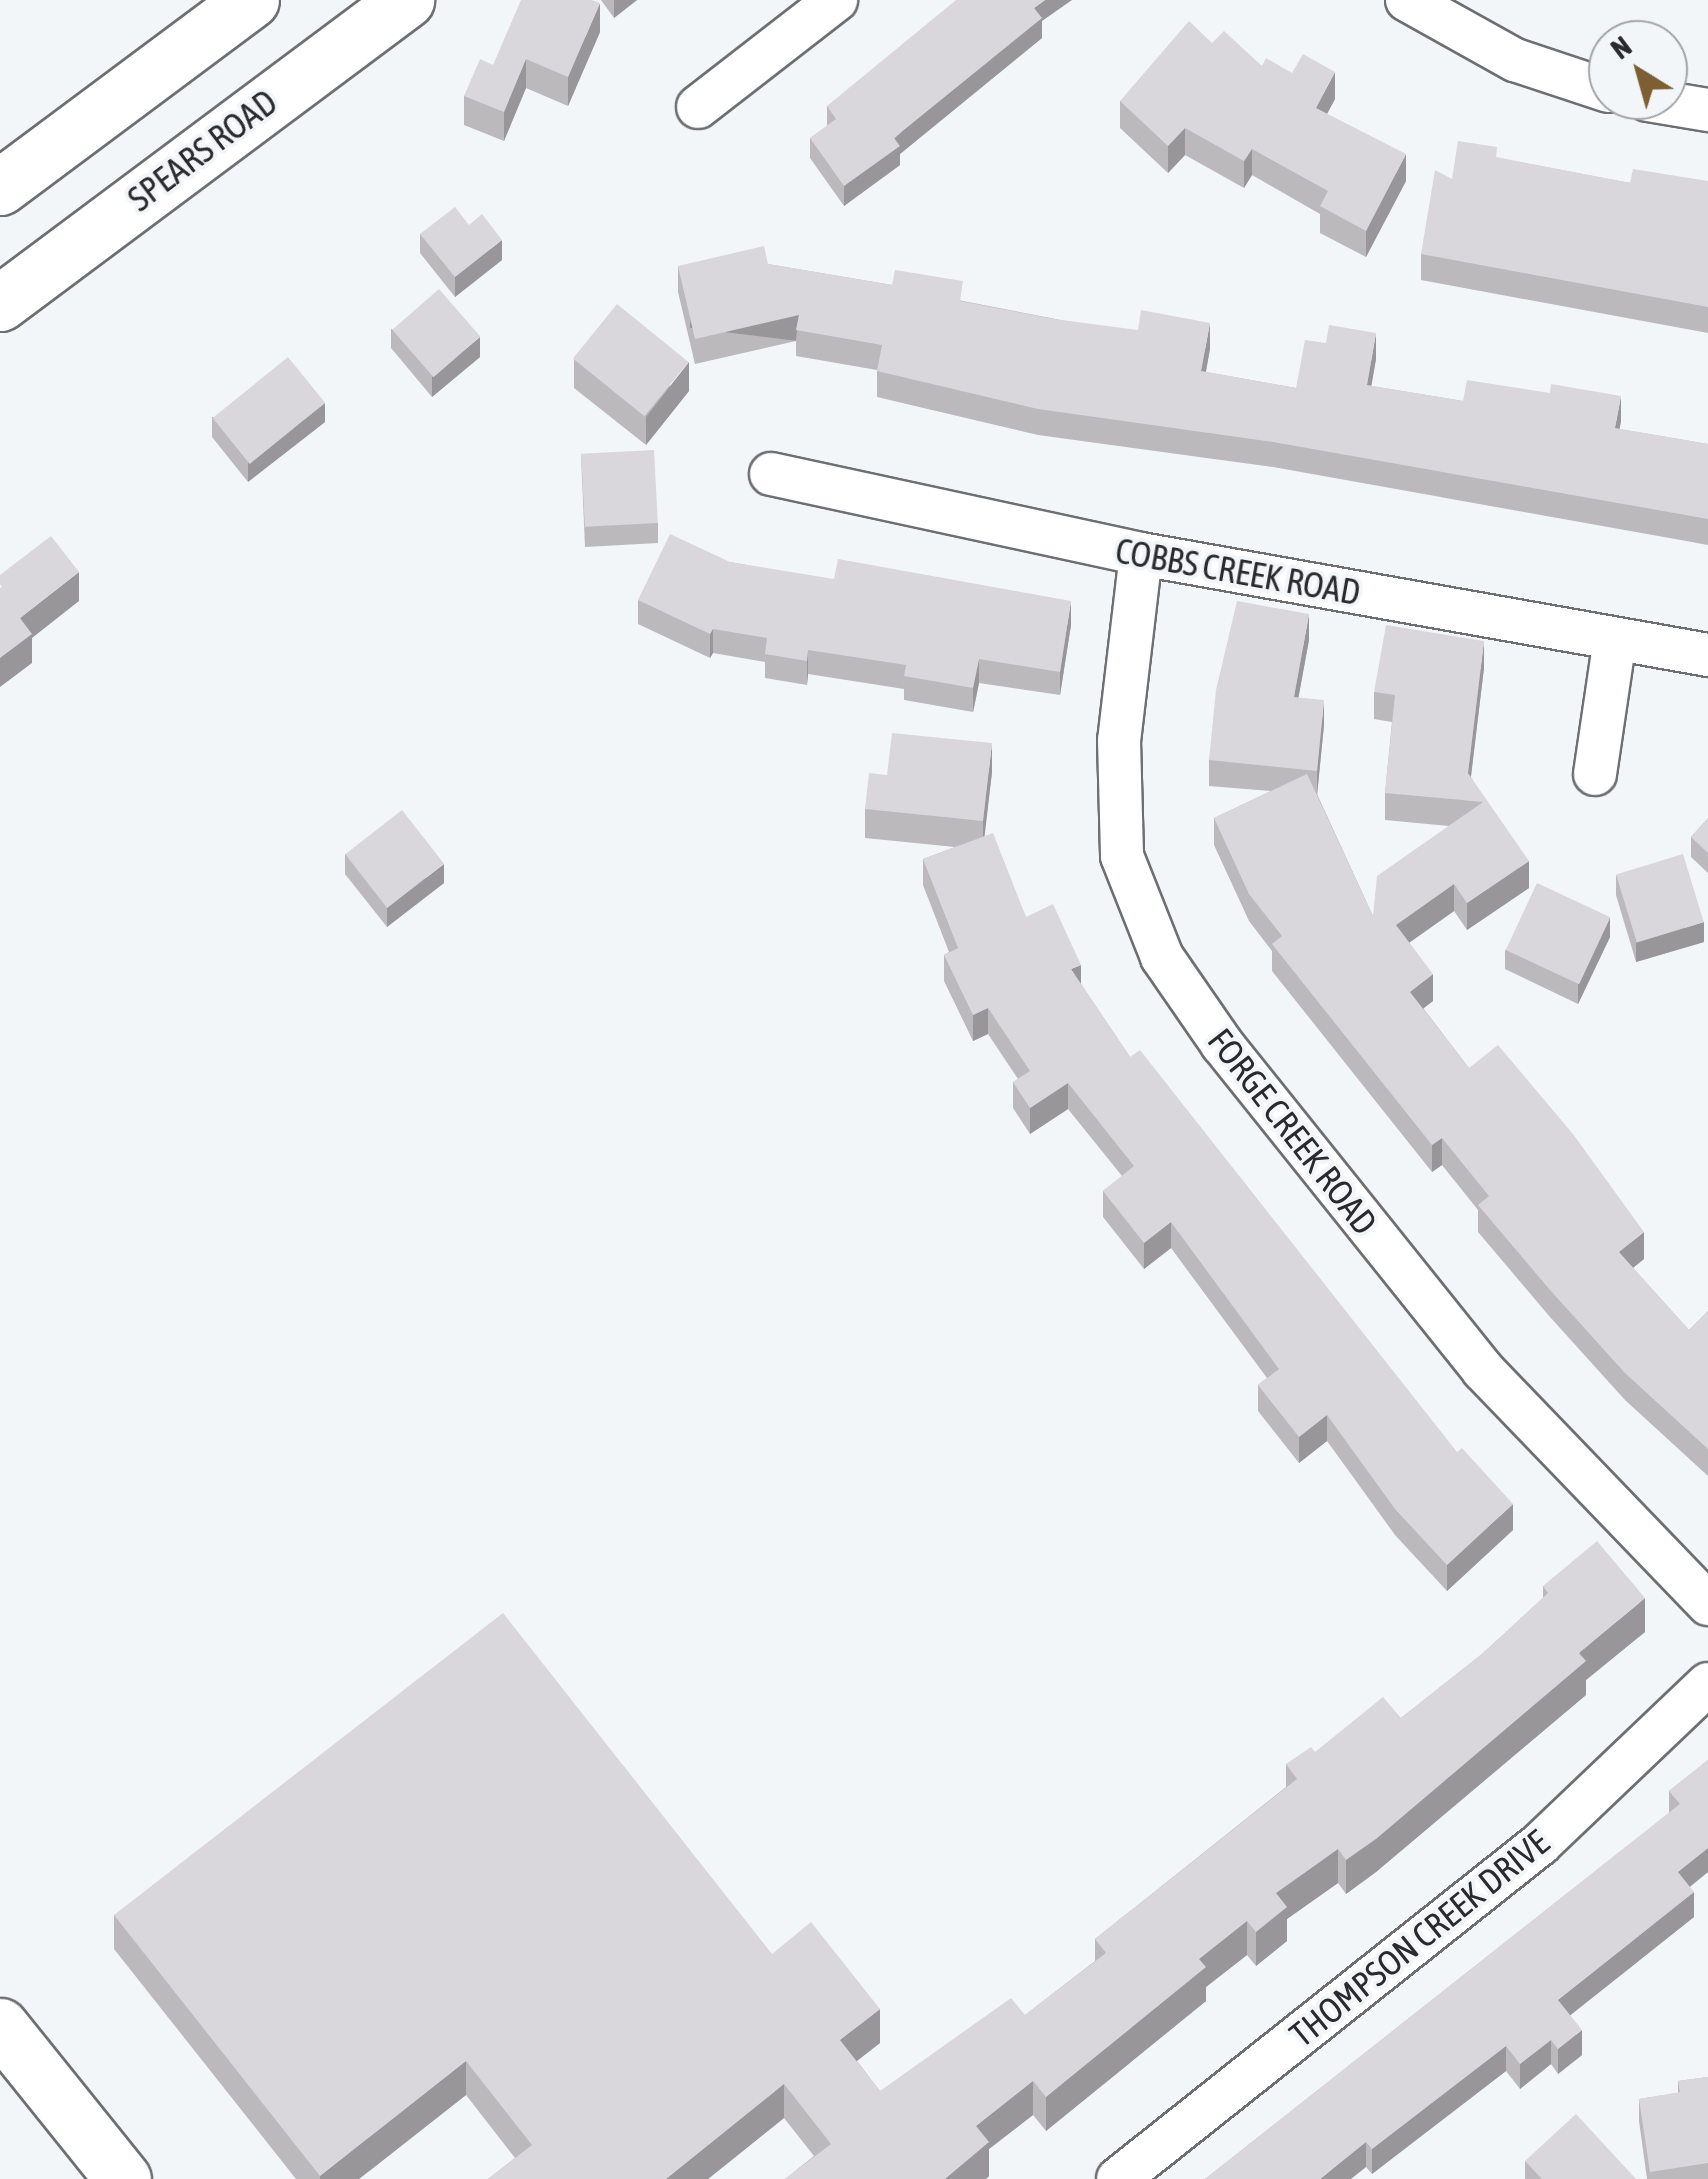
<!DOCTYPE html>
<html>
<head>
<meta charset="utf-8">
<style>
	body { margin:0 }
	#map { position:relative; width:1708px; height:2179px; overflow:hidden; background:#f3f6f9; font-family:"Asap Condensed",sans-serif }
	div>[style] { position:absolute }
	.roads { filter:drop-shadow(2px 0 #6d6f72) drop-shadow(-2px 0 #6d6f72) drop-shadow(0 2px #6d6f72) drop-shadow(0 -2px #6d6f72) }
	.street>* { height:42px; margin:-21px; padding:0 21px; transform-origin:21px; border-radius:21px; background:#fff }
	.secondary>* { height:55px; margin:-27.5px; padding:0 27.5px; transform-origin:27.5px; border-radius:27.5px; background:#fff }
	.wall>* { inset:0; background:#bbb9bc }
	.shaded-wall>* { inset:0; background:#989699; transform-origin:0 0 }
	.building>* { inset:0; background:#d9d7db; transform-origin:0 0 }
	span { translate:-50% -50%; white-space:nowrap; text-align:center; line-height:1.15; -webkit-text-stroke:8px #f3f6f9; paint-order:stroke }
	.street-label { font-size:35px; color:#292a2b }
	.north { position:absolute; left:1588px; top:20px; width:100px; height:100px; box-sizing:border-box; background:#f3f6f9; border:2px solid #a2a4a7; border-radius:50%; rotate:323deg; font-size:28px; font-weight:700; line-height:40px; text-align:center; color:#292a2b }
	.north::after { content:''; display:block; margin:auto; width:35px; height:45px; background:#7d5f33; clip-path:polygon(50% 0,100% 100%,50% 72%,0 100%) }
</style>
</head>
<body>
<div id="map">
	<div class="roads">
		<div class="street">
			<i style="left:1407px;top:0;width:124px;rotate:29.1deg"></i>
			<i style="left:1515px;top:60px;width:98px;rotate:18.4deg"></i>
			<i style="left:1648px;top:100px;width:61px;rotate:9.5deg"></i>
			<i style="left:698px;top:107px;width:175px;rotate:-37.8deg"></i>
			<i style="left:771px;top:474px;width:379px;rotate:12.2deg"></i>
			<i style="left:1141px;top:554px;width:576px;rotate:10.1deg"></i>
			<i style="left:1141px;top:554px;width:187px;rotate:96.7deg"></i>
			<i style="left:1119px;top:740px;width:116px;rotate:88.5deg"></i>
			<i style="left:1122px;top:856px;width:109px;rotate:68.4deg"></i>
			<i style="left:1162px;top:957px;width:106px;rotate:55.4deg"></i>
			<i style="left:1222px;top:1044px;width:418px;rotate:51.3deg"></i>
			<i style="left:1483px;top:1370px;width:325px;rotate:46.1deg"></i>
			<i style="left:1595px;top:774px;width:136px;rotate:-81.6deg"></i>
			<i style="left:1118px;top:2179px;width:539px;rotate:-38.44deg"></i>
			<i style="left:1540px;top:1844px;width:232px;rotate:-43.6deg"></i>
		</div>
		<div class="secondary">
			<i style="left:0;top:187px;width:313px;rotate:-36.7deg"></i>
			<i style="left:0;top:303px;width:507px;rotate:-36.73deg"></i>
			<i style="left:0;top:2026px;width:196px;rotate:51.2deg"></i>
		</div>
	</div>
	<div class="wall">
		<i style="clip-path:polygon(601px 0,637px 0,614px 18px)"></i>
		<i style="clip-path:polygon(1042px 21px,1042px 38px,900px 154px,900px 165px,844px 206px,810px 158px,810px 138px,827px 126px,827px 106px)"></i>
		<i style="clip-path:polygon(600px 32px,568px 106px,526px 88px,504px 141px,464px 125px,464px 96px,493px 65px)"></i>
		<i style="clip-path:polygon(1212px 43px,1335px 99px,1327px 114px,1406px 181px,1366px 257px,1320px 233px,1320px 214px,1252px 175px,1244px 188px,1185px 155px,1168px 173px,1120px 128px,1120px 101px)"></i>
		<i style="clip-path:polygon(1497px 158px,1630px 183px,1708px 181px,1708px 333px,1421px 280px,1421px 254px)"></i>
		<i style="clip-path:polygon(469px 225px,502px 260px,455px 297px,420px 253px,420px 234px)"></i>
		<i style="clip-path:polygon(768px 264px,892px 285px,963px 301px,1210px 349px,1206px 372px,1296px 388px,1376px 359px,1371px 386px,1463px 401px,1621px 421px,1619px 429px,1708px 444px,1708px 545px,1273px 467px,1038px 435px,877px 397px,877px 370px,796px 356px,796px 341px,695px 364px,678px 292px,678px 266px)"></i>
		<i style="clip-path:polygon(391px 329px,480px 357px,432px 397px,391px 348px)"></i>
		<i style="clip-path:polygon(574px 359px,689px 391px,646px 445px,574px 388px)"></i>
		<i style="clip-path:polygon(212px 417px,325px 422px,248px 482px,212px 437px)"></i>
		<i style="clip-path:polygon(581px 455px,658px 523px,658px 543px,585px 547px)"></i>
		<i style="clip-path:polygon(730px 562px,1071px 625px,1060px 695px,979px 683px,973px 712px,904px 700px,904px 689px,808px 674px,807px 685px,765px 678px,765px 662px,713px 653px,710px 658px,638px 624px,638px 600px)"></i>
		<i style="clip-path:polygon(1309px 640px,1298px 698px,1324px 725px,1317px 794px,1373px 916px,1449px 826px,1385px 820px,1385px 793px,1392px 722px,1374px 719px,1374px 692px,1484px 668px,1471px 777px,1529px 888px,1467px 930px,1454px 911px,1409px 943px,1433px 1001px,1423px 1008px,1469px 1068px,1644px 1259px,1633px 1268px,1689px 1330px,1708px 1311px,1708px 1476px,1625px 1400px,1550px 1317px,1478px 1232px,1478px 1210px,1442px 1165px,1432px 1172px,1272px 971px,1272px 951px,1249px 921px,1214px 845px,1214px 818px,1271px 791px,1209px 786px,1209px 760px)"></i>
		<i style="clip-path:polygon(992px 772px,984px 836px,1026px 917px,1081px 984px,1130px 1057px,1513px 1530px,1447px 1591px,1395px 1535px,1327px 1441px,1299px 1463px,1258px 1411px,1258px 1385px,1267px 1378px,1171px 1248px,1144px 1269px,1103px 1217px,1103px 1191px,1122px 1176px,1068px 1109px,1030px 1134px,1013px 1108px,1013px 1082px,1018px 1079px,988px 1034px,973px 1041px,944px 981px,944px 955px,949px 952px,923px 885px,923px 859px,955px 847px,865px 838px,865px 809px,887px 775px)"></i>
		<i style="clip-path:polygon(1708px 818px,1708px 873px,1691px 857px,1691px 837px)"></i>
		<i style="clip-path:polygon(345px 854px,444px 883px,387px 927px,345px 874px)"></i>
		<i style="clip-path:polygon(1616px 875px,1704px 942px,1636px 962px,1616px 895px)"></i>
		<i style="clip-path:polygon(1610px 937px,1578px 1004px,1505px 969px,1505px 950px)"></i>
		<i style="clip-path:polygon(1543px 1586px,1645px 1632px,1586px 1680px,1586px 1695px,1376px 1872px,1346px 1894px,1338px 1883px,1287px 1919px,1287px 1941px,1256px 1966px,1247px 1955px,1206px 1987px,1206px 2001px,1046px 2131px,1033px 2115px,989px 2149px,989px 2176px,986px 2179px,785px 2179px,814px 2156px,784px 2118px,708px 2179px,488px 2179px,515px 2158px,466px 2095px,359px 2179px,296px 2179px,114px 1949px,114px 1915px,772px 1954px,880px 2043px,857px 2061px,880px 2091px,1025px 2015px,1095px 1961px,1095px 1939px,1286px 1787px,1286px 1764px,1401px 1718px,1482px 1654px,1543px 1598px)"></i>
		<i style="clip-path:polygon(1708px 1760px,1708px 1872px,1690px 1887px,1694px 1917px,1570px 2015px,1582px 2055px,1558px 2074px,1551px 2064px,1520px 2089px,1506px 2071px,1372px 2174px,1366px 2167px,1205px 2179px,1669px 1813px,1669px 1791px)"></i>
		<i style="clip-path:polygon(1708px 2077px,1708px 2179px,1647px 2179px,1639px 2121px,1639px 2099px,1678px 2093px,1678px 2081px)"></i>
		<i style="clip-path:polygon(1525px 2161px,1636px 2179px,1525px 2179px)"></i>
	</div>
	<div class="shaded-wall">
		<i style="clip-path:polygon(614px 0,637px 0,614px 18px)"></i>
		<i style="clip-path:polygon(1045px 0,1072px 0,1042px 21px,1042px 38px,900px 154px,900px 165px,844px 206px,844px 186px,1034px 8px)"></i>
		<i style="clip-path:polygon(600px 3px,600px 32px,568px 106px,568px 77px)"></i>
		<i style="clip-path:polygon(526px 59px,526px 88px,504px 141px,504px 112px)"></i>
		<i style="clip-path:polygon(1335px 72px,1335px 99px,1316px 134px,1316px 108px)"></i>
		<i style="clip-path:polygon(1185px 128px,1185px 155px,1168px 173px,1168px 146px)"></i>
		<i style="clip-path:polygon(1252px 149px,1252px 175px,1244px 188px,1244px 161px)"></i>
		<i style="clip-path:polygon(1406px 154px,1406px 181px,1366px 257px,1366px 231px)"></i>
		<i style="clip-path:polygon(502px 240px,502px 260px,455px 297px,455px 277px)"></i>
		<i style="left:799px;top:315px;width:26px;height:107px;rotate:97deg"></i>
		<i style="clip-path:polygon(1210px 323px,1210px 349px,1201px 397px,1201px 371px)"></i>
		<i style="clip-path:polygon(1376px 333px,1376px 359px,1367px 411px,1367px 385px)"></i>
		<i style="clip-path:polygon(480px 337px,480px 357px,432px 397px,432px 377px)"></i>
		<i style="clip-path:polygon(689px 362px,689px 391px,646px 445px,646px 417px)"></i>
		<i style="clip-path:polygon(1621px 396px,1621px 421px,1615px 454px,1615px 428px)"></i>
		<i style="clip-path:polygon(325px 403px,325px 422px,248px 482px,248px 463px)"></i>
		<i style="clip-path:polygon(79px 572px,79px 601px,32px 638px,32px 663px,0 687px,0 658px,20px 618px)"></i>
		<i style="clip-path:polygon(1071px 601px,1071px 625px,1060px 695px,1060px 672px)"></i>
		<i style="clip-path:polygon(1309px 614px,1309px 640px,1294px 722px,1294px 697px)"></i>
		<i style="clip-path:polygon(713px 629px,713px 653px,710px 658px,710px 634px)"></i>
		<i style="clip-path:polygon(1484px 641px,1484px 668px,1468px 800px,1468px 773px)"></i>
		<i style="clip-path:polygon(808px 650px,808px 674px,807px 685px,807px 661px)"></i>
		<i style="clip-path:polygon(979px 659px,979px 683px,973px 712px,973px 688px)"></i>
		<i style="clip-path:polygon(1324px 700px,1324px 725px,1317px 796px,1317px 771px)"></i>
		<i style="clip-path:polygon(992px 743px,992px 772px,983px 850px,983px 821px)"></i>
		<i style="clip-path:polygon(1529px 861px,1529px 888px,1467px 930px,1467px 903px)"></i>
		<i style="clip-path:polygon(444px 864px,444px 883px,387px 927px,387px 908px)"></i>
		<i style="clip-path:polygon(1454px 884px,1454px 911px,1396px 952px,1396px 925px)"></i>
		<i style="clip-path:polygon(1610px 917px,1610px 937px,1578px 1004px,1578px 984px)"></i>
		<i style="clip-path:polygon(1704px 922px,1704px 942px,1636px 962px,1636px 943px)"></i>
		<i style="clip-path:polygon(1081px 965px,1081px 991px,1071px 969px)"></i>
		<i style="clip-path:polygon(1433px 974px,1433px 1001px,1410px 1019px,1410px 992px)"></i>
		<i style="clip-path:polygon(988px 1008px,988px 1034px,973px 1041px,973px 1015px)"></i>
		<i style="clip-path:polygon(1068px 1083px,1068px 1109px,1030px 1134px,1030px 1108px)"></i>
		<i style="clip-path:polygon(1442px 1138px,1442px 1165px,1432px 1172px,1432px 1145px)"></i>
		<i style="clip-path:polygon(1171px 1222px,1171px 1248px,1144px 1269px,1144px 1243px)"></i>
		<i style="clip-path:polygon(1644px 1232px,1644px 1259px,1619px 1279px,1619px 1252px)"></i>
		<i style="clip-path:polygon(1327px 1415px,1327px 1441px,1299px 1463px,1299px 1437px)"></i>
		<i style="clip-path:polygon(1513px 1504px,1513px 1530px,1447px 1591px,1447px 1565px)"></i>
		<i style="clip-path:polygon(1645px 1598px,1645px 1632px,1586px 1680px,1586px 1695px,1376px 1872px,1346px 1894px,1346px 1860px,1579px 1653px)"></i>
		<i style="clip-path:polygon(1708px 1848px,1708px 1872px,1678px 1896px,1678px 1872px)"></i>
		<i style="clip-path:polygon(1338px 1849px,1338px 1883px,1287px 1919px,1287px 1941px,1256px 1966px,1256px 1932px,1276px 1893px)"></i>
		<i style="clip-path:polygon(1694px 1892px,1694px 1917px,1558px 2025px,1558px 2000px)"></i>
		<i style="clip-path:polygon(1247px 1921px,1247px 1955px,1206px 1987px,1206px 2001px,1046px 2131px,1046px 2097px,1199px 1959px)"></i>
		<i style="clip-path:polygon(880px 2009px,880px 2043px,840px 2074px,840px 2040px)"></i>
		<i style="clip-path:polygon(1582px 2030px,1582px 2055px,1558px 2074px,1558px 2049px)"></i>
		<i style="clip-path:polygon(1551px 2040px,1551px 2064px,1520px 2089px,1520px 2064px)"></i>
		<i style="clip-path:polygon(1506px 2046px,1506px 2071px,1372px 2174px,1372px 2149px)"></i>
		<i style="clip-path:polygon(466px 2061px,466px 2095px,359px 2179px,320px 2179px,320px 2176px)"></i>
		<i style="clip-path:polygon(1033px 2081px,1033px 2115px,989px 2149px,989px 2176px,986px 2179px,945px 2179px,976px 2126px)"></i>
		<i style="clip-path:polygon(784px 2084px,784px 2118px,708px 2179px,666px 2179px)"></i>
		<i style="clip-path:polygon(1366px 2142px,1366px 2167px,1351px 2179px,1320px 2179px)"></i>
	</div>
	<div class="building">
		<i style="clip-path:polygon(521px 0,592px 0,600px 3px,568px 77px,526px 59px,504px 112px,464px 96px,480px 59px,493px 65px)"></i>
		<i style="clip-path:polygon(956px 0,1045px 0,1034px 8px,1042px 18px,894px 138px,900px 146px,844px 186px,810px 138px,836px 119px,827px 106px)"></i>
		<i style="clip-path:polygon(1189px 21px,1212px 43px,1224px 31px,1262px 66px,1266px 58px,1292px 73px,1303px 54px,1335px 72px,1316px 108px,1406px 154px,1366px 231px,1320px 206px,1328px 191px,1252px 149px,1244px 161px,1185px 128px,1168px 146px,1120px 101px)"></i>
		<i style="clip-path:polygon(1458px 141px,1497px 147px,1496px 157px,1630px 183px,1633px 169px,1708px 181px,1708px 307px,1421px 254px,1435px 170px,1452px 179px)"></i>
		<i style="clip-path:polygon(455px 207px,469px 225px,482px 214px,502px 240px,455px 277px,420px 234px)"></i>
		<i style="clip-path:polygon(764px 246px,768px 264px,892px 285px,895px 270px,963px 281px,960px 301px,1054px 319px,1138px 330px,1141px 310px,1210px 323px,1201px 371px,1296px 388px,1305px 340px,1326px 343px,1329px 325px,1376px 333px,1367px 385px,1463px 401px,1467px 380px,1550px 393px,1551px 384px,1621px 396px,1615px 428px,1708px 444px,1708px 519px,1273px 442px,1038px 409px,877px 371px,882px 345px,796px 330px,799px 315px,695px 339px,678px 266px)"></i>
		<i style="left:439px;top:289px;width:63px;height:62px;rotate:49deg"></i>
		<i style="left:617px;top:304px;width:92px;height:70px;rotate:39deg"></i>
		<i style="left:288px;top:357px;width:59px;height:97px;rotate:51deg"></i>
		<i style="left:654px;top:450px;width:73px;height:73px;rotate:87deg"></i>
		<i style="clip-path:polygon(670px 534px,730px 562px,834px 579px,838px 559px,1071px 601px,1060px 672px,979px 659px,973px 688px,904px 676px,906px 665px,808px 650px,807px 661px,765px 654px,767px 638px,713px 629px,710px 634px,638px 600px)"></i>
		<i style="clip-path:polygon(51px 536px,79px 572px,20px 618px,32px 634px,0 658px,0 588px,2px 587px,0 584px,0 575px)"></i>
		<i style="clip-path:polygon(1237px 601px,1309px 614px,1294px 697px,1324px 700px,1317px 771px,1209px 760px,1216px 690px)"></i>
		<i style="clip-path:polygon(1386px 625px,1484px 641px,1468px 773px,1529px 861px,1467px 903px,1454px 884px,1396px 925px,1433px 974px,1410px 992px,1469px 1068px,1498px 1045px,1573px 1134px,1644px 1232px,1619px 1252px,1689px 1330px,1708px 1311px,1708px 1449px,1625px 1373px,1550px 1290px,1478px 1205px,1489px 1196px,1442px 1138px,1432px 1145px,1272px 944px,1282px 936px,1249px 894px,1214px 818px,1307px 774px,1373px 916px,1377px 876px,1483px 802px,1385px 793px,1395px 695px,1374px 692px)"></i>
		<i style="clip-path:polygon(892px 733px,992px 743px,983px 821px,865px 809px,869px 773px,887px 775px)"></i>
		<i style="left:402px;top:810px;width:68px;height:72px;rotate:52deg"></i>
		<i style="clip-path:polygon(1708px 818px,1708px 853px,1691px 837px)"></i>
		<i style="clip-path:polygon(993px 833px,1026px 917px,1053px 904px,1081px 965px,1071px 969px,1130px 1057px,1140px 1050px,1457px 1452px,1462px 1448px,1513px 1504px,1447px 1565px,1395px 1509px,1327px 1415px,1299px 1437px,1258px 1385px,1279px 1369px,1171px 1222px,1144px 1243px,1103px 1191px,1134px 1166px,1068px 1083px,1030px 1108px,1013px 1082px,1030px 1071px,988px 1008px,973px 1015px,944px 955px,958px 948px,923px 859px)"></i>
		<i style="left:1683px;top:854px;width:71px;height:70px;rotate:73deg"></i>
		<i style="left:1537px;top:883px;width:81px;height:74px;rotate:25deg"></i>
		<i style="clip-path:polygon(1597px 1541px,1645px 1598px,1579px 1653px,1586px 1661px,1376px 1839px,1346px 1860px,1338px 1849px,1276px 1893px,1287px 1907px,1256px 1932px,1247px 1921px,1199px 1959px,1206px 1967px,1046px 2097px,1033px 2081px,976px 2126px,989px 2142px,945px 2179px,785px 2179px,831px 2144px,784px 2084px,666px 2179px,488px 2179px,532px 2145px,466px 2061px,320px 2176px,114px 1915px,503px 1613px,772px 1954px,811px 1922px,880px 2009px,840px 2040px,880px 2091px,1011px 1998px,1025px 2015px,1106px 1953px,1095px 1939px,1297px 1779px,1286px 1764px,1311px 1747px,1315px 1752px,1383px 1697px,1401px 1718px,1482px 1654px,1548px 1593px,1543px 1586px)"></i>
		<i style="clip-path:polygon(1708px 1760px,1708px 1848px,1678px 1872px,1694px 1892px,1558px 2000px,1582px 2030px,1558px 2049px,1551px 2040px,1520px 2064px,1506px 2046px,1372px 2149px,1366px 2142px,1320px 2179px,1205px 2179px,1680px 1804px,1669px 1791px)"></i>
		<i style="clip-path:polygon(1708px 2077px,1708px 2163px,1650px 2172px,1639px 2099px,1680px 2092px,1678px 2081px)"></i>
		<i style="clip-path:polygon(1576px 2114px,1636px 2179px,1542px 2179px,1525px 2161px)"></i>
	</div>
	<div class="street-label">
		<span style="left:202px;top:150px;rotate:-37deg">SPEARS ROAD</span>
		<span style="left:1238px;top:571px;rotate:10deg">COBBS CREEK ROAD</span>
		<span style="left:1293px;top:1131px;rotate:52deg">FORGE CREEK ROAD</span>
		<span style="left:1419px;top:1938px;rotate:-39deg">THOMPSON CREEK DRIVE</span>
	</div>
	<div class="north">N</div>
</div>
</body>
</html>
